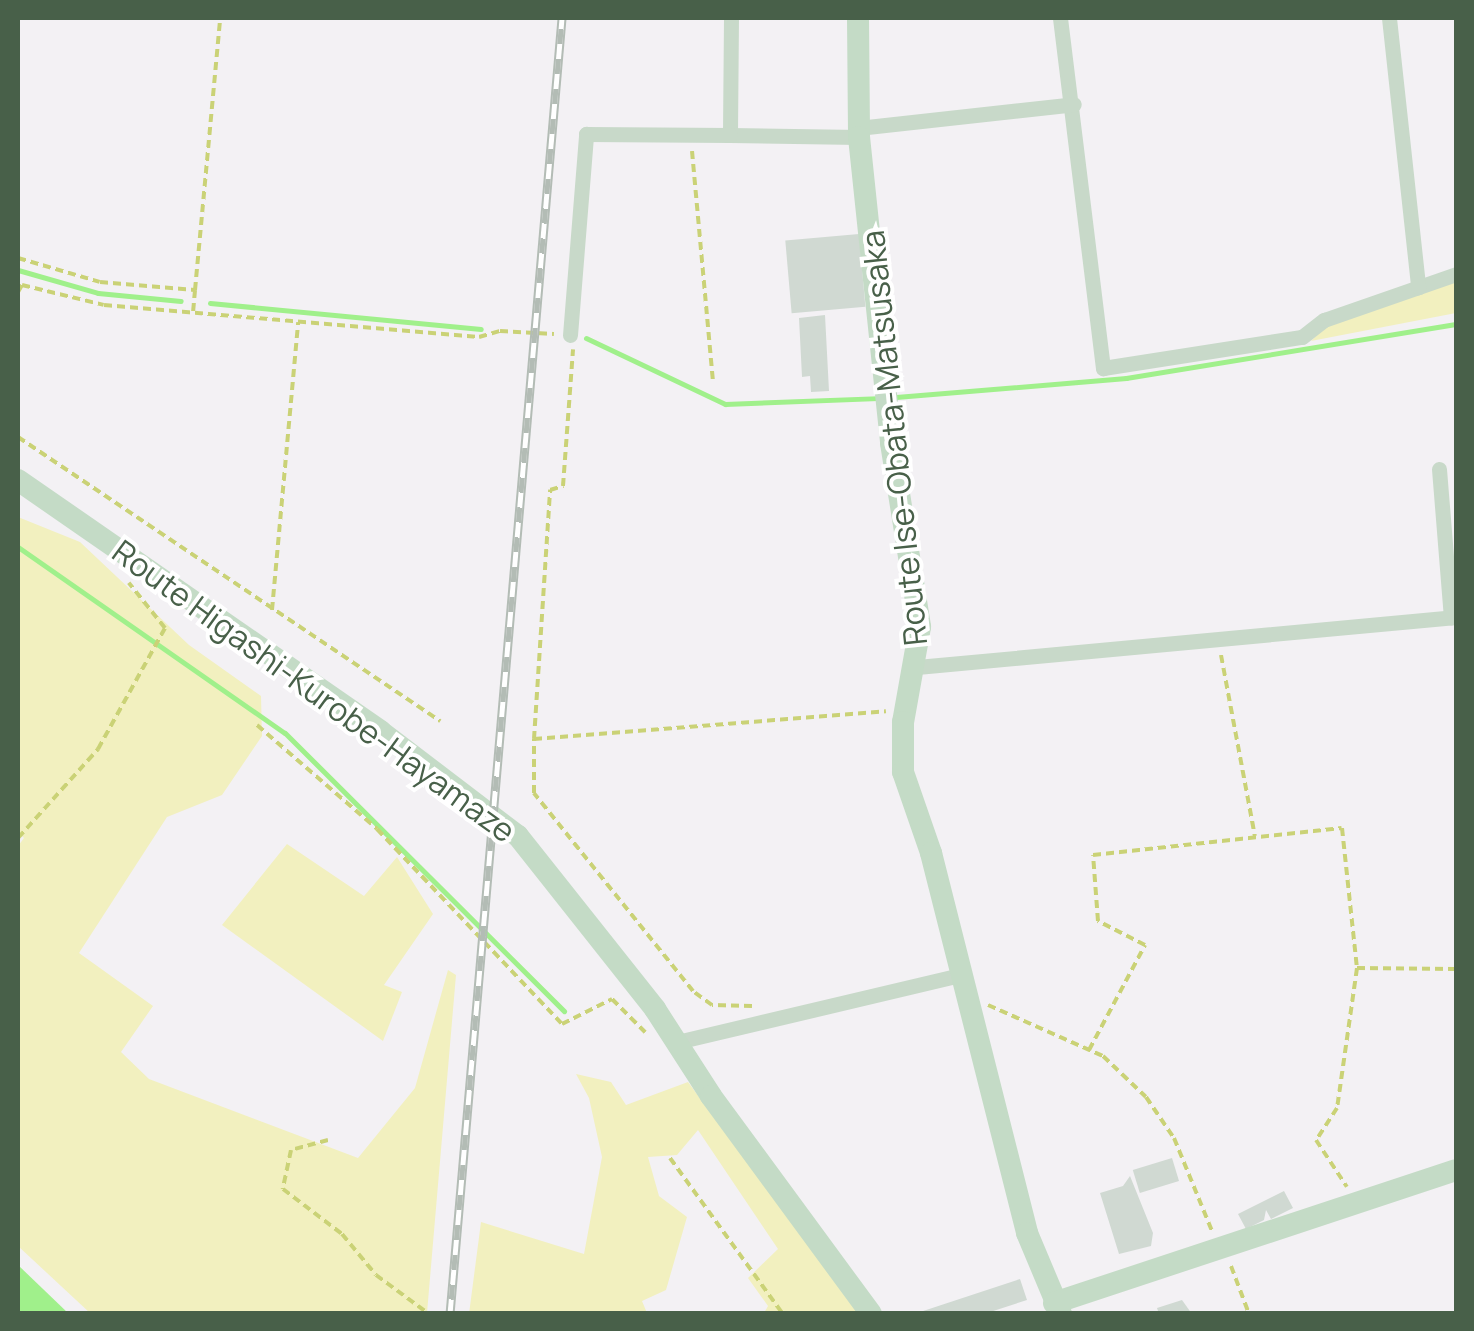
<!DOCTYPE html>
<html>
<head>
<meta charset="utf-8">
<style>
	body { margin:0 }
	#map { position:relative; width:1474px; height:1331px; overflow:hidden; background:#f3f1f4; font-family:Manrope,sans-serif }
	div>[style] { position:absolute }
	.green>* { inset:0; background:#f2f0bf }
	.water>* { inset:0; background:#a0f08b }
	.stream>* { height:5px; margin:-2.5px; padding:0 2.5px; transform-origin:2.5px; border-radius:2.5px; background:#a0f08b }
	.building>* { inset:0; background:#d0d9d2; transform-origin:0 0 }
	.path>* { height:4px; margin-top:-2px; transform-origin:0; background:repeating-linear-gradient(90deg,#cad276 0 8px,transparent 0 13px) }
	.minor>* { height:15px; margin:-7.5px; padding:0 7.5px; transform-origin:7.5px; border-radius:7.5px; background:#c8d9c9 }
	.secondary>* { height:22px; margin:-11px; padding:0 11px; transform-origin:11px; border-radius:11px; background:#c4dbc6 }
	.rail>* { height:9px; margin-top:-4.5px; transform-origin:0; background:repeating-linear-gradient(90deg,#fff 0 15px,#b3bcb5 0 30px); box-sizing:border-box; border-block:2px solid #b3bcb5 }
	span { translate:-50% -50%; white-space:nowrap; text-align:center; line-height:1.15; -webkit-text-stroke:8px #fff; paint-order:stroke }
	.street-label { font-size:32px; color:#486049 }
	.frame { position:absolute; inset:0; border:20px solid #486049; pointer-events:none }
</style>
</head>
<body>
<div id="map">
	<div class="green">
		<i style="clip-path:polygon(1456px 280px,1456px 313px,1311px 341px,1327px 325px)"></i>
		<i style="clip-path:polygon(18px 517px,80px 542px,189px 645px,261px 696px,262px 736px,222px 795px,167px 817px,79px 953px,153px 1006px,121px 1052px,149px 1079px,358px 1158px,415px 1088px,448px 970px,456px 975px,427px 1313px,90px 1313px,18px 1246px,18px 846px,24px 838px,18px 832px)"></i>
		<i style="clip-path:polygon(287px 844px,364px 896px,397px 857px,433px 914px,384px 985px,402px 992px,383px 1041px,222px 925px)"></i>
		<i style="clip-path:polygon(576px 1074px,611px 1082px,626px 1105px,688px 1082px,858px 1313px,764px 1313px,768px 1306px,748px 1278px,778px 1249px,698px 1130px,677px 1155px,648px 1157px,659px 1196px,687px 1217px,666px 1290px,642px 1301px,647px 1313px,469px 1314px,481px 1222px,584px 1254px,602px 1157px,589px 1098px)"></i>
	</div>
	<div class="water">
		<i style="clip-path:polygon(18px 1265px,68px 1313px,18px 1313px)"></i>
	</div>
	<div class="stream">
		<i style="left:18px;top:270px;width:83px;rotate:16deg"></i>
		<i style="left:98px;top:293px;width:83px;rotate:5.5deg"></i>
		<i style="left:210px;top:303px;width:272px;rotate:5.5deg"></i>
		<i style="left:586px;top:338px;width:154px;rotate:25.4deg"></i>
		<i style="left:725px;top:404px;width:153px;rotate:-2.2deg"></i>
		<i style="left:896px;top:397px;width:231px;rotate:-4.7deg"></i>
		<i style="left:1126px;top:378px;width:334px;rotate:-9.3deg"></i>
		<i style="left:18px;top:547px;width:325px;rotate:34.9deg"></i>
		<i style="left:285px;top:733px;width:394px;rotate:44.9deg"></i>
	</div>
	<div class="building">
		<i style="left:859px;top:234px;width:73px;height:74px;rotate:85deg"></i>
		<i style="clip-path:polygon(825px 315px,829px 391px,811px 392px,810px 376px,802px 377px,799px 318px)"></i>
		<i style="left:1172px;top:1158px;width:24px;height:41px;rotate:73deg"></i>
		<i style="clip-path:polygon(1130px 1176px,1153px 1233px,1151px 1246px,1119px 1254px,1100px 1193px,1123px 1186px)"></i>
		<i style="clip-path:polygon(1284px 1191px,1293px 1208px,1271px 1219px,1266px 1210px,1264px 1220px,1246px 1229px,1238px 1214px)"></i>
		<i style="clip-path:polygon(1020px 1279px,1027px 1300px,984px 1314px,914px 1314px)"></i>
		<i style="clip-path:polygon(1182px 1300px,1192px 1314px,1159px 1314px,1157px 1308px)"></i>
	</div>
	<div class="path">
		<i style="left:692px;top:151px;width:232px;rotate:84.8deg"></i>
		<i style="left:18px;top:258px;width:85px;rotate:16.3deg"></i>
		<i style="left:100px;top:282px;width:95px;rotate:4.8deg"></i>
		<i style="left:195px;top:290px;width:23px;rotate:95deg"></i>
		<i style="left:195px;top:290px;width:273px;rotate:-84.7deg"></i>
		<i style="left:18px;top:292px;width:8px;rotate:-60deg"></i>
		<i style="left:22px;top:285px;width:84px;rotate:13.7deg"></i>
		<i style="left:104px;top:305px;width:376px;rotate:4.9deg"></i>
		<i style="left:479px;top:337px;width:22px;rotate:-16deg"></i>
		<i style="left:500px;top:331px;width:54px;rotate:3.2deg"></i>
		<i style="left:18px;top:437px;width:509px;rotate:33.94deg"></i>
		<i style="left:272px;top:610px;width:289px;rotate:-84.8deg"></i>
		<i style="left:1221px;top:655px;width:184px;rotate:79.4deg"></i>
		<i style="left:257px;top:725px;width:159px;rotate:40.9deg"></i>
		<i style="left:377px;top:829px;width:269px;rotate:46.5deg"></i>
		<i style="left:562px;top:1024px;width:56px;rotate:-26.6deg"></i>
		<i style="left:612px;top:999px;width:47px;rotate:45deg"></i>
		<i style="left:534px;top:739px;width:250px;rotate:-86.3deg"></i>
		<i style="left:550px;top:490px;width:14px;rotate:-17deg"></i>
		<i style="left:563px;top:486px;width:137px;rotate:-85.8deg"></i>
		<i style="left:18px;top:838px;width:120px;rotate:-48deg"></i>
		<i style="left:98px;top:749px;width:138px;rotate:-61deg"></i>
		<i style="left:165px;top:628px;width:58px;rotate:-128.7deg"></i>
		<i style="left:1357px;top:968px;width:99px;rotate:0.6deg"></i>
		<i style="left:988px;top:1005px;width:126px;rotate:23.9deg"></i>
		<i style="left:1103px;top:1056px;width:59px;rotate:43.6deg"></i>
		<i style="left:1146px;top:1097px;width:50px;rotate:55.7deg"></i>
		<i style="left:1174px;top:1138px;width:100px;rotate:67.8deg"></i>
		<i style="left:752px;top:1006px;width:40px;rotate:-178.6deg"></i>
		<i style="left:712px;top:1005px;width:24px;rotate:-144deg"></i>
		<i style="left:693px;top:991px;width:254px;rotate:-128.8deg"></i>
		<i style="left:534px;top:793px;width:54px;rotate:-90deg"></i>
		<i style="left:534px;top:739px;width:353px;rotate:-4.5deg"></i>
		<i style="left:1089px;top:1050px;width:119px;rotate:-61.9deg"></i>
		<i style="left:1145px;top:945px;width:53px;rotate:-152.9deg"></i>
		<i style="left:1098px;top:921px;width:66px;rotate:-94.3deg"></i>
		<i style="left:1093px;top:855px;width:250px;rotate:-6.2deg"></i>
		<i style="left:1342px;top:828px;width:141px;rotate:83.9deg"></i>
		<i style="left:1357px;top:968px;width:141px;rotate:98.1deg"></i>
		<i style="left:1337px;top:1108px;width:38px;rotate:123deg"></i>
		<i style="left:1316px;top:1140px;width:56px;rotate:56.6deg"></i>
		<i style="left:328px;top:1140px;width:38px;rotate:165deg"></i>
		<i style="left:291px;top:1150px;width:40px;rotate:102deg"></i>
		<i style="left:283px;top:1189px;width:74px;rotate:37.3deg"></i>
		<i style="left:342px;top:1234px;width:53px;rotate:50.3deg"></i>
		<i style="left:376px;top:1275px;width:66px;rotate:36.3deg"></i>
		<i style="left:670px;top:1158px;width:193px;rotate:54.1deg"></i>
		<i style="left:1231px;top:1266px;width:51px;rotate:69.4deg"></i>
	</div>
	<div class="minor">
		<i style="left:731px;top:18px;width:117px;rotate:90.5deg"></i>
		<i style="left:730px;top:135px;width:129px;rotate:0.9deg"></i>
		<i style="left:1060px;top:18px;width:353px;rotate:83deg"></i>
		<i style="left:1103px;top:368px;width:201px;rotate:-8.9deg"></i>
		<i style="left:1302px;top:337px;width:28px;rotate:-38deg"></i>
		<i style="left:1324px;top:320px;width:140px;rotate:-19.2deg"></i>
		<i style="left:1389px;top:18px;width:271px;rotate:83.8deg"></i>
		<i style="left:858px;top:128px;width:217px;rotate:-6.3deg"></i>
		<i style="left:570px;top:335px;width:202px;rotate:-85.4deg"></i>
		<i style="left:586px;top:134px;width:144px;rotate:0.4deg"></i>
		<i style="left:1439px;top:469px;width:149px;rotate:85.4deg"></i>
		<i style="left:917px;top:667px;width:541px;rotate:-5.3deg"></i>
		<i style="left:677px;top:1042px;width:292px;rotate:-13.3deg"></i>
	</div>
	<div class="secondary">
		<i style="left:858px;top:18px;width:119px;rotate:89.5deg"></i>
		<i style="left:859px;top:137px;width:308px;rotate:84deg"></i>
		<i style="left:891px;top:443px;width:186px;rotate:81deg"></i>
		<i style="left:920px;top:627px;width:97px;rotate:100.1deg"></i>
		<i style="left:903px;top:722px;width:50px;rotate:90deg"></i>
		<i style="left:903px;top:772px;width:86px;rotate:70.9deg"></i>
		<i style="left:931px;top:853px;width:392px;rotate:75.8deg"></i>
		<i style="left:1027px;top:1233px;width:88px;rotate:67.2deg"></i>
		<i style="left:18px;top:480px;width:441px;rotate:34.7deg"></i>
		<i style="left:380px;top:731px;width:173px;rotate:37.3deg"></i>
		<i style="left:518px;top:836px;width:221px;rotate:51.6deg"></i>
		<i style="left:655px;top:1009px;width:103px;rotate:57.2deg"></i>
		<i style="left:711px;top:1096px;width:270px;rotate:53.7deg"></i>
		<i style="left:1054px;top:1303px;width:423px;rotate:-18.3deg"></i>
	</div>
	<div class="rail">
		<i style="left:450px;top:1314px;width:1301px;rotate:-85.06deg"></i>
	</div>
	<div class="street-label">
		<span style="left:894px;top:438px;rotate:-96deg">Route Ise-Obata-Matsusaka</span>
		<span style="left:314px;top:691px;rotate:36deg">Route Higashi-Kurobe-Hayamaze</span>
	</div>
	<div class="frame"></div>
</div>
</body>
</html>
